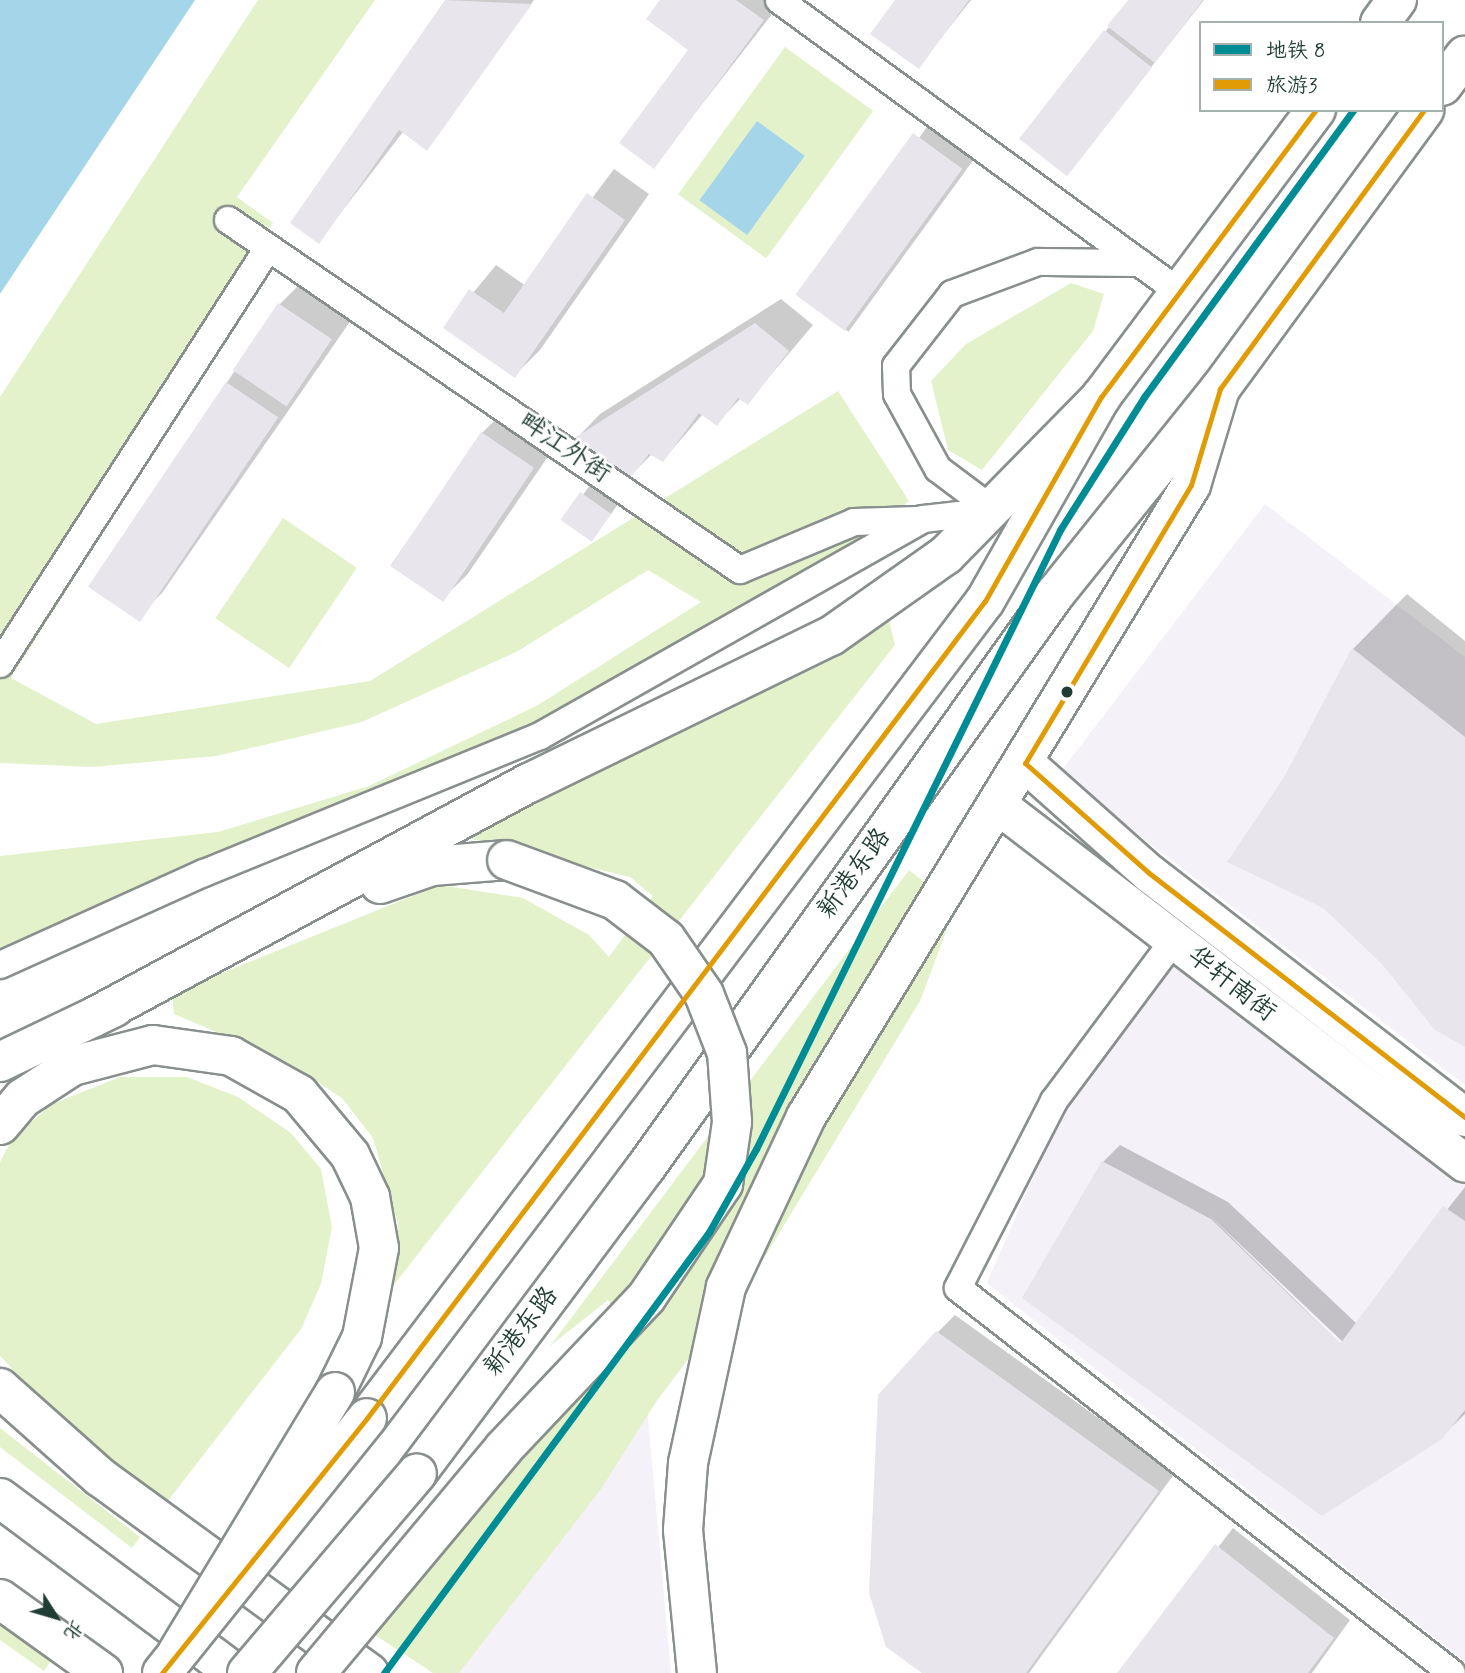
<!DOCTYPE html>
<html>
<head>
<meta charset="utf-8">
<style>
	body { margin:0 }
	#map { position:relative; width:1465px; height:1673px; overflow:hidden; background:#fff; font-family:Mynerve,"LXGW WenKai TC",sans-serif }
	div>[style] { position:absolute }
	.built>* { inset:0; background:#f4f1f8 }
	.green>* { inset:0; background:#e3f2ca; transform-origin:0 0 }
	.water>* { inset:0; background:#a5d5e9; transform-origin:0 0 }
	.shadow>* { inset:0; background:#0003; transform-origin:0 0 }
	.building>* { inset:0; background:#e8e5ed; transform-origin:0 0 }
	.roads { filter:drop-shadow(2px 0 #898f8d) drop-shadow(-2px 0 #898f8d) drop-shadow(0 2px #898f8d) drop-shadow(0 -2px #898f8d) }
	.street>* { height:26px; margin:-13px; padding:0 13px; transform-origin:13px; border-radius:13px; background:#fff }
	.secondary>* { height:37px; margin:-18.5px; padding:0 18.5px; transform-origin:18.5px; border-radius:18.5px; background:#fff }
	.primary>* { height:38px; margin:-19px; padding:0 19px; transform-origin:19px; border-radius:19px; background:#fff }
	.highway>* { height:38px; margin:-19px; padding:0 19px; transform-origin:19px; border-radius:19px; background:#fff }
	.bridges { filter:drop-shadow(2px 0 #898f8d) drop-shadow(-2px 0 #898f8d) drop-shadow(0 2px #898f8d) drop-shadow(0 -2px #898f8d) }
	.primary-bridge>* { height:38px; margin:-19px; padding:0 19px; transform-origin:19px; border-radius:19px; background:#fff }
	.highway-bridge>* { height:38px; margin:-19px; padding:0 19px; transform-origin:19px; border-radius:19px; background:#fff }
	.bus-1>* { height:5px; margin:-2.5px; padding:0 2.5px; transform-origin:2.5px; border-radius:2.5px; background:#e19c05 }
	.metro-1>* { height:7px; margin:-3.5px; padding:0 3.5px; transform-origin:3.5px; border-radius:3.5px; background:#008c95 }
	.dots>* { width:19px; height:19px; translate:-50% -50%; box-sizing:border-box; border:4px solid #fff; border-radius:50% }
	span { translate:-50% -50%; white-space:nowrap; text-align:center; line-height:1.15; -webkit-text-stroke:6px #fff; paint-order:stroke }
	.street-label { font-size:26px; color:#1f3d34 }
	.legend { position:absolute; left:1199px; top:21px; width:245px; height:91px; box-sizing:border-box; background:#fff; border:2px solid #a5b1ae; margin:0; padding:9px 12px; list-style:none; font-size:21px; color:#1f3d34 }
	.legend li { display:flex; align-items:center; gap:14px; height:35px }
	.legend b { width:35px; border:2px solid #a5b1ae }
	.north { position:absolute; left:21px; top:1582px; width:70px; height:70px; -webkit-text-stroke:5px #fff; paint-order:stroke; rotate:127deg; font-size:19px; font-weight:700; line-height:28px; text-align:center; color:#1f3d34 }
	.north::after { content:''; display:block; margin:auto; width:24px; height:32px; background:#1f3d34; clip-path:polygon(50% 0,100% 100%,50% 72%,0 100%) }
</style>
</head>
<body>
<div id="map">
	<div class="built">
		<i style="clip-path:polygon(1265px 504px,1465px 657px,1465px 1085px,1059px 774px)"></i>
		<i style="clip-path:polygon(1172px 954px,1465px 1177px,1465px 1662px,987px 1283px,1064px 1105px)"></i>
		<i style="clip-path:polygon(646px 1396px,671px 1673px,437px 1673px)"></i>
	</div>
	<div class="green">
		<i style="clip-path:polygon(258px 0,375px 0,237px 197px,273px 223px,252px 253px,272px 267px,11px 678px,96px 724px,370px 681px,838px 391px,909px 501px,846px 557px,514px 737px,0 955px,0 856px,218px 832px,369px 786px,538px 705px,701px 602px,648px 570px,518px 651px,362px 722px,216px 756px,92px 767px,0 763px,0 397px)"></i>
		<i style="left:785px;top:47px;width:109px;height:182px;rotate:36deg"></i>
		<i style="clip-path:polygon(1071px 283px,1104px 294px,1093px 331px,982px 470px,948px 450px,931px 381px,966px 344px)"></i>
		<i style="left:283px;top:518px;width:89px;height:121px;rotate:34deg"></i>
		<i style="clip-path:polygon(889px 621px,895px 645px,389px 1291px,398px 1224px,373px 1138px,342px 1098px,287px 1062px,174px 1014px,172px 993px,440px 885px,523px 898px,589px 935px,609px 957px,653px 896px,630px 877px,463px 837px,718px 715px)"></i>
		<i style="clip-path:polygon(909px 870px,932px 888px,947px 929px,920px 1001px,766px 1255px,656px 1402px,601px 1489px,459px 1673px,433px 1673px,375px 1635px,625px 1332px,608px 1300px,550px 1346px)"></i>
		<i style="clip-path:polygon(120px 1077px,187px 1077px,238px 1097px,291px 1133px,321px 1169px,332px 1227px,321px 1284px,301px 1329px,167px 1502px,90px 1450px,0 1356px,0 1162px,12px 1139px,52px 1104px)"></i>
		<i style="clip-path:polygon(0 1428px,140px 1537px,132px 1548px,0 1447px)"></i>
		<i style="clip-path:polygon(0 1624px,51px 1660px,44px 1671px,0 1640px)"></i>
	</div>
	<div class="water">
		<i style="clip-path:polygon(0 0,195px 0,0 294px)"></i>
		<i style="left:757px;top:121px;width:59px;height:98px;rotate:36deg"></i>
	</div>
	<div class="shadow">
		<i style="clip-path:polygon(448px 0,534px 0,430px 145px,403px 132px,319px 241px,292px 222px)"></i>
		<i style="clip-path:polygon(662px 0,783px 0,654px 166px,690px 50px)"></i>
		<i style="clip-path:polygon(897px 0,971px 0,918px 67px)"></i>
		<i style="clip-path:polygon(1130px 0,1204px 0,1067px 174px,1106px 31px)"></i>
		<i style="left:940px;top:109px;width:57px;height:234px;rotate:36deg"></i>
		<i style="clip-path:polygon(614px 169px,649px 194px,540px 350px,515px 375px,445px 327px,496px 265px,526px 286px)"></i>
		<i style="clip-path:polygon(305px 279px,356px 313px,162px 593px,137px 618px,89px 586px,280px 304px)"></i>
		<i style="clip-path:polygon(781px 299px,813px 325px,747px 403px,741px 398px,716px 424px,703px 414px,663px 460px,652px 454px,629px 477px,576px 439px,600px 414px)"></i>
		<i style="clip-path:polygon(507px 408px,558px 442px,467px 575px,441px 600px,391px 565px,482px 433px)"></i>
		<i style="left:590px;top:485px;width:34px;height:44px;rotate:36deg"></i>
		<i style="clip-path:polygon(1407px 594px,1465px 641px,1465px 1045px,1285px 778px,1353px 649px)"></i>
		<i style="clip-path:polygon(evenodd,1120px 1145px,1228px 1202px,1357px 1324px,1465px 1187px,1465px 1414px,1441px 1437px,1103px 1162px,1120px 1145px,1206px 1212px,1344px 1343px,1341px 1345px,1206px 1212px)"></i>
		<i style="clip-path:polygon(955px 1315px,1175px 1473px,1029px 1673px,925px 1673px,938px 1332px)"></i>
		<i style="clip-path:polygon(1233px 1528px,1350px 1620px,1312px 1673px,1121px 1673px)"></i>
	</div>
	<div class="building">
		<i style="clip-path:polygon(445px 0,532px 4px,427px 151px,399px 130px,319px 244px,290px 223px)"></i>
		<i style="clip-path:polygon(660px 0,736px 0,764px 20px,654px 169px,619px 143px,688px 50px,646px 19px)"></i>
		<i style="clip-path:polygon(895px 0,969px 0,919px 69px,870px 34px)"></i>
		<i style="clip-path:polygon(1128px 0,1203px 0,1155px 63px,1107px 26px)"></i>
		<i style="left:1104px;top:30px;width:61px;height:138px;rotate:38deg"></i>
		<i style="left:913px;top:133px;width:61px;height:200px;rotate:36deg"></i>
		<i style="clip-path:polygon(587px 193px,625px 220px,515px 378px,443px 328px,469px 289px,504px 313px)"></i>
		<i style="left:278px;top:303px;width:65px;height:81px;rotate:34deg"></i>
		<i style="clip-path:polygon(755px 323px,789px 351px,748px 405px,738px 398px,717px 426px,699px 413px,663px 462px,649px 454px,629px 479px,573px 439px)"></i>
		<i style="left:226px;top:382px;width:63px;height:247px;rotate:34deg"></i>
		<i style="left:481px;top:432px;width:64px;height:162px;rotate:34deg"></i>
		<i style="left:580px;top:492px;width:38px;height:34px;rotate:35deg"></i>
		<i style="clip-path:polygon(1352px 648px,1465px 737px,1465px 1047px,1435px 1030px,1382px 964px,1323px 908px,1227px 862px,1284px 777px)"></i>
		<i style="clip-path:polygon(1102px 1161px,1211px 1219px,1340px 1344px,1443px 1206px,1465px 1221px,1465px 1410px,1442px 1439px,1322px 1516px,1022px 1298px)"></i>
		<i style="clip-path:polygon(936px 1331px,1159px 1491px,1026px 1673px,922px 1673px,886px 1647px,869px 1593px,878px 1395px)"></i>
		<i style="clip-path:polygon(1215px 1544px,1334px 1638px,1308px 1673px,1117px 1673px)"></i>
	</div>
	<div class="roads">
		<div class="street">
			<i style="left:779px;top:0;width:497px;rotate:36.1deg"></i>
			<i style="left:228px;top:220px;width:620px;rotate:34.36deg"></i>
			<i style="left:740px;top:570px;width:124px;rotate:-22.8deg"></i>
			<i style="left:854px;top:522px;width:63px;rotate:-1.8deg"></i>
			<i style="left:994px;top:511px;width:70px;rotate:-143.1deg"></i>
			<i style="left:938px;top:469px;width:85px;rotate:-118.7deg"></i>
			<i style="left:897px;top:394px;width:28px;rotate:-92deg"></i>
			<i style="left:896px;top:366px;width:91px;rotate:-52.1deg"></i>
			<i style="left:952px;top:294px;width:92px;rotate:-20.4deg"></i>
			<i style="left:1038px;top:262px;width:102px;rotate:0.6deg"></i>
			<i style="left:0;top:664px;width:495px;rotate:-57.2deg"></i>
			<i style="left:1174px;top:940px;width:201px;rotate:126.7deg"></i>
			<i style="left:1054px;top:1101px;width:210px;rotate:117.2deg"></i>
			<i style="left:958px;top:1288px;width:626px;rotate:37.93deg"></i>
			<i style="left:0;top:965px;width:224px;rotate:-24.3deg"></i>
			<i style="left:204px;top:873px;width:363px;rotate:-22.2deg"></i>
			<i style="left:540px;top:736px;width:440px;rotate:-29.5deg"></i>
			<i style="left:923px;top:519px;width:70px;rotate:-6.5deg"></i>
		</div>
		<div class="secondary">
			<i style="left:1025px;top:763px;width:166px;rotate:41.6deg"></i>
			<i style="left:1149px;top:873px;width:399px;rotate:37.7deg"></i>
			<i style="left:998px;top:805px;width:588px;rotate:37.47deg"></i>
		</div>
		<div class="primary">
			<i style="left:1380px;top:23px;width:29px;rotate:-54deg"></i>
			<i style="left:1442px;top:86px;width:38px;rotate:-53deg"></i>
			<i style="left:367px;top:1418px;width:1024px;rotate:-52.9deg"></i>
			<i style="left:985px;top:601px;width:235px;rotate:-60.4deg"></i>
			<i style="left:1101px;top:397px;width:359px;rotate:-53.2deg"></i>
			<i style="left:417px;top:1473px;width:382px;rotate:-53.2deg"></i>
			<i style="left:646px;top:1167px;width:704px;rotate:-54.48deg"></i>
			<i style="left:1055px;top:594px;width:263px;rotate:-51.2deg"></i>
			<i style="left:1220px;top:389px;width:346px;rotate:-53.8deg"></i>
		</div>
		<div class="highway">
			<i style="left:380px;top:884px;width:55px;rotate:-19.1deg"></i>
			<i style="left:432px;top:866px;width:75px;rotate:-4.6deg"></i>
			<i style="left:94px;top:1017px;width:494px;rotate:-28.3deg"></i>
			<i style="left:529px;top:783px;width:336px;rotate:-26deg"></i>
			<i style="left:831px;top:636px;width:141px;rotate:-35.2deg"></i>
			<i style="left:946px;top:555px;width:221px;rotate:-45.5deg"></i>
			<i style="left:0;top:1062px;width:127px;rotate:-25.6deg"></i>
			<i style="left:0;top:1125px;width:35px;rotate:-50deg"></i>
			<i style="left:23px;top:1098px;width:59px;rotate:-33.1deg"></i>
			<i style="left:72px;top:1066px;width:84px;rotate:-14.5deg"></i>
			<i style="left:153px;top:1045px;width:79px;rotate:8deg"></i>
			<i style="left:231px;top:1056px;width:78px;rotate:29.2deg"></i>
			<i style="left:299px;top:1094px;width:80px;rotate:50.1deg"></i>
			<i style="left:350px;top:1155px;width:47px;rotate:64.5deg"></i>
			<i style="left:370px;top:1197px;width:52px;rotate:80deg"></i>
			<i style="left:379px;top:1248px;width:91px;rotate:100.8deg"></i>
			<i style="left:362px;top:1337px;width:61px;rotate:116.1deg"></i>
			<i style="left:0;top:1388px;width:134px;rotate:41.7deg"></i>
			<i style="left:100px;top:1477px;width:333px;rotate:36.1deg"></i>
			<i style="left:0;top:1498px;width:293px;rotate:36.7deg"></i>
			<i style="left:0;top:1599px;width:127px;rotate:35.7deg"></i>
			<i style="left:697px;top:1673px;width:144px;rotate:-95.6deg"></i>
			<i style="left:683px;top:1530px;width:67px;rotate:-85.7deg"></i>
			<i style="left:688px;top:1463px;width:180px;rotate:-77.8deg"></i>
			<i style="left:726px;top:1287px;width:188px;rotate:-64.8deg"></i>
			<i style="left:806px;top:1117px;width:740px;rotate:-58.65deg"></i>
			<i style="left:1191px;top:485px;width:100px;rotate:-73.2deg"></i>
		</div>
	</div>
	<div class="bridges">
		<div class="primary-bridge">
			<i style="left:162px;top:1673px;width:327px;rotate:-51.2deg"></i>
		</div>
		<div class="highway-bridge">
			<i style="left:177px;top:1653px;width:305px;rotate:-58.8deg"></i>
			<i style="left:247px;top:1673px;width:262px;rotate:-49.6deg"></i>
			<i style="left:316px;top:1673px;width:293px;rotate:-50.1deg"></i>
			<i style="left:504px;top:1448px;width:207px;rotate:-46.6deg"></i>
			<i style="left:646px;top:1298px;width:138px;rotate:-56deg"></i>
			<i style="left:723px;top:1184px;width:63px;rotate:-81.7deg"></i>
			<i style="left:732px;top:1122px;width:69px;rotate:-94.1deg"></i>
			<i style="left:727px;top:1053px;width:63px;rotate:-111.3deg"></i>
			<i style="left:704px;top:994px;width:67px;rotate:-124.6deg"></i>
			<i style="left:666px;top:939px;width:64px;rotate:-142.6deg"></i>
			<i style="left:615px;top:900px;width:115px;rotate:-159.7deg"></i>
		</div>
	</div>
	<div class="bus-1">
		<i style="left:1424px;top:110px;width:346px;rotate:126.2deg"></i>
		<i style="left:1220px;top:389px;width:100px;rotate:106.8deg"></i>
		<i style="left:1191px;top:485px;width:324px;rotate:120.8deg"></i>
		<i style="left:1025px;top:763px;width:166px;rotate:41.6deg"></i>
		<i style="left:1149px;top:873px;width:399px;rotate:37.7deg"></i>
		<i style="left:162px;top:1673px;width:327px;rotate:-51.2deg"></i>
		<i style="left:367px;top:1418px;width:1024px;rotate:-52.9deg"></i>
		<i style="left:985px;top:601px;width:235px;rotate:-60.4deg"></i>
		<i style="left:1101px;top:397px;width:359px;rotate:-53.2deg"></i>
	</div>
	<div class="metro-1">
		<i style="left:384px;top:1673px;width:548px;rotate:-53.61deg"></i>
		<i style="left:709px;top:1232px;width:95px;rotate:-60.5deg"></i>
		<i style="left:756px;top:1149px;width:690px;rotate:-63.84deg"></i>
		<i style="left:1060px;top:530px;width:157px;rotate:-57.7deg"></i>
		<i style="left:1144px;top:397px;width:355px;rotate:-53.9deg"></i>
	</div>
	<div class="dots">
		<i style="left:1067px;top:692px;background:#1f3d34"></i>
	</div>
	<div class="street-label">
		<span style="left:564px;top:449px;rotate:34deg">畔江外街</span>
		<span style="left:855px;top:874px;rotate:-54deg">新港东路</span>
		<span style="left:1231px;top:985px;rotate:38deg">华轩南街</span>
		<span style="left:522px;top:1332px;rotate:-53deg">新港东路</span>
	</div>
	<ul class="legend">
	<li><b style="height:9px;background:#008c95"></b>地铁 8</li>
	<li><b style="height:9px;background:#e19c05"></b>旅游3</li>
	</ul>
	<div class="north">北</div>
</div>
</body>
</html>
